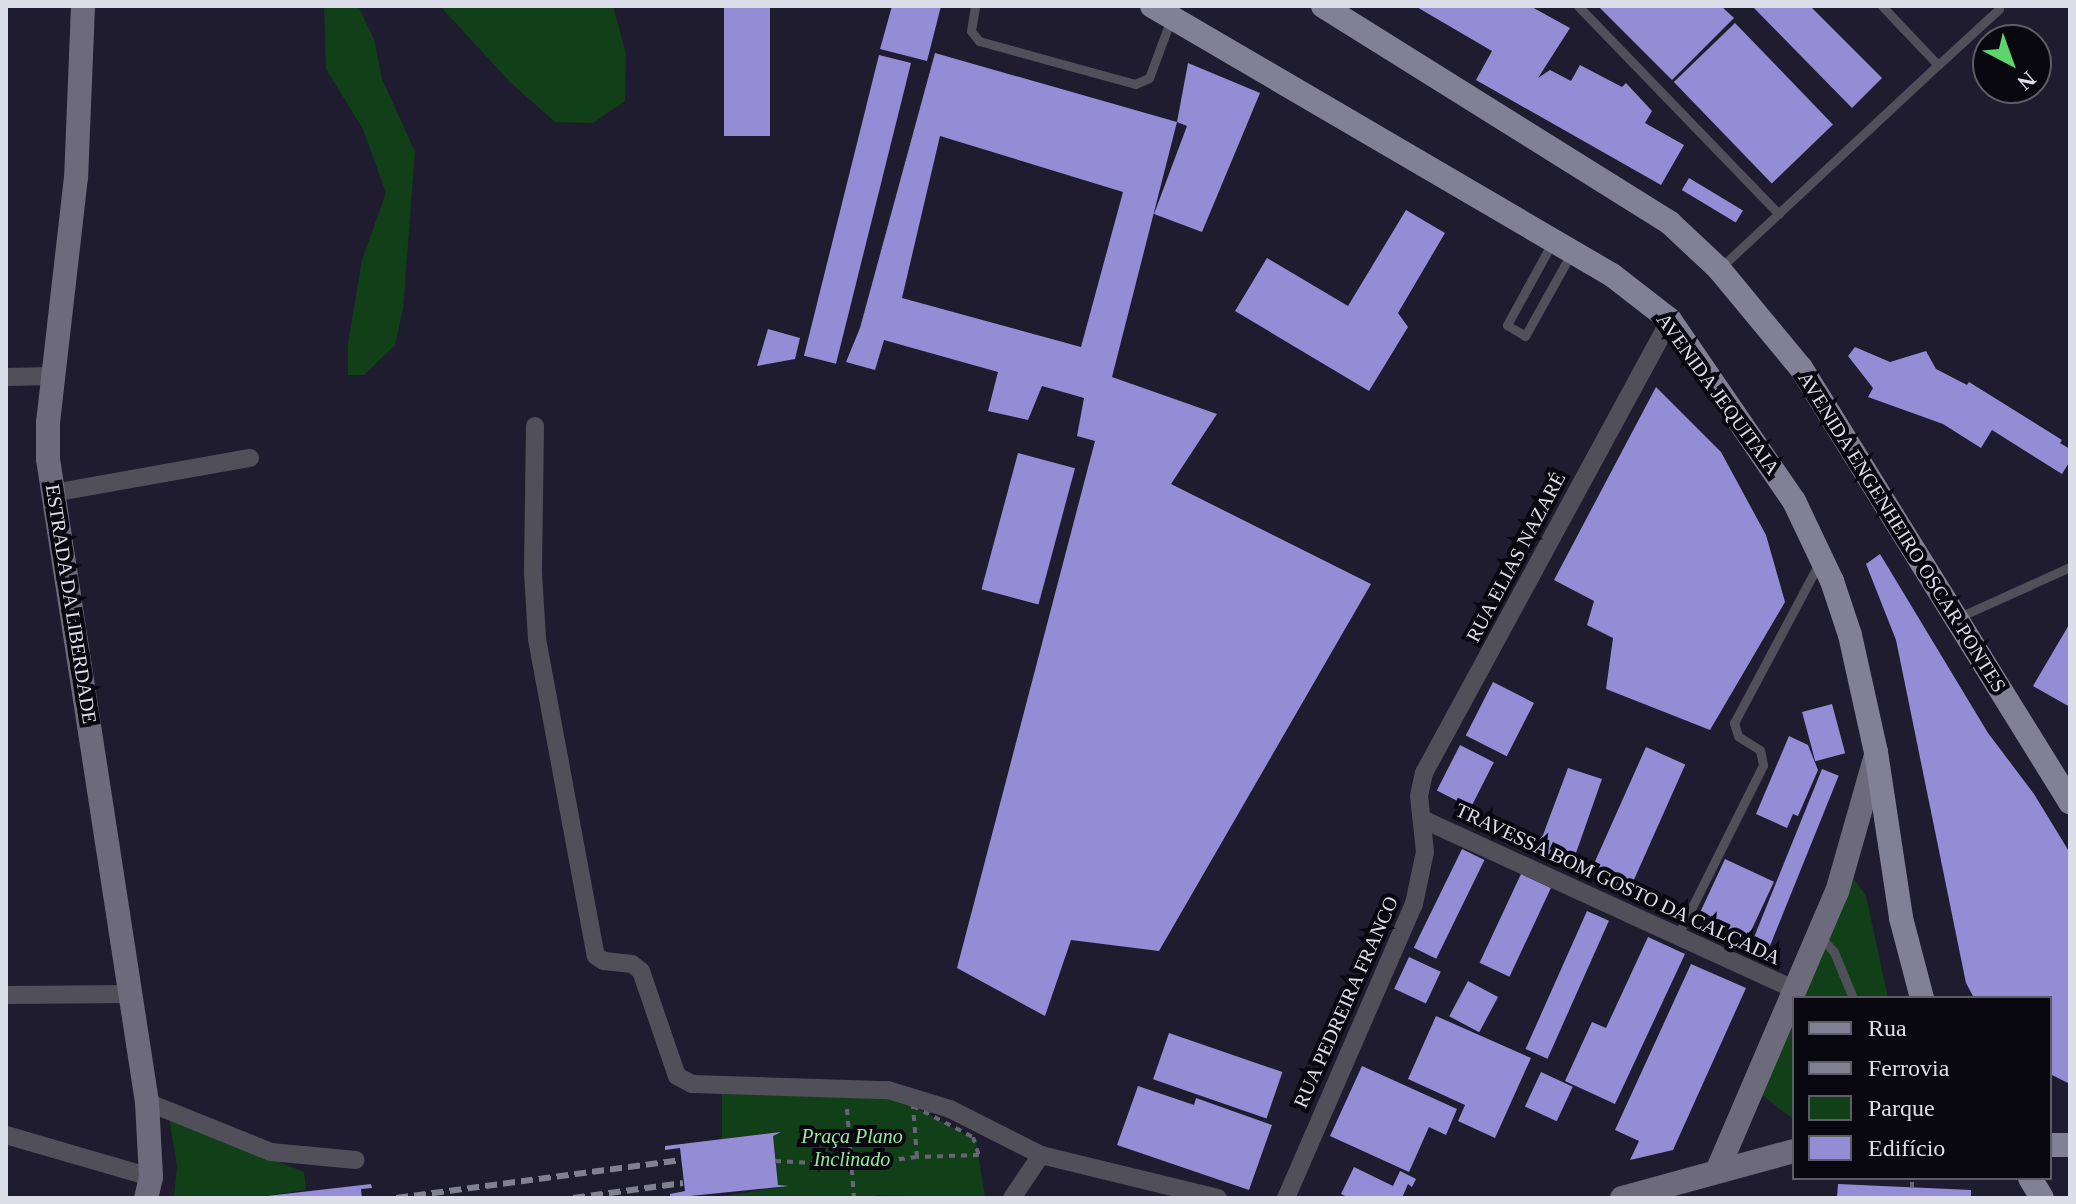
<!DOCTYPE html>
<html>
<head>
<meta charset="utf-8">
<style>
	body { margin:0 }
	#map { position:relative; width:2076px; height:1204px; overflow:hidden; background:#1f1c30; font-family:Georgia,serif }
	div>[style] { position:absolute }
	.green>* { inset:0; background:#114018 }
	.building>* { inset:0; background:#958cd6; transform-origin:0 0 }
	.path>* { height:4px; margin-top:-2px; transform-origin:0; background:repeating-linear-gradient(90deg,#676576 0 6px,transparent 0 12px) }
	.lane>* { height:9px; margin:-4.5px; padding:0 4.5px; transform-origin:4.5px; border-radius:4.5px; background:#51505a }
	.street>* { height:18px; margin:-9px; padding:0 9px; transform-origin:9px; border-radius:9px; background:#51505a }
	.secondary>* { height:24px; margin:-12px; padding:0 12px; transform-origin:12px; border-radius:12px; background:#6d6b7b }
	.primary>* { height:24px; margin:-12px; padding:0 12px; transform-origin:12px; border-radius:12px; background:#828095 }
	.rail>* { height:6px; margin-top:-3px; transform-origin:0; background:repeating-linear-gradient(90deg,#828191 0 12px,transparent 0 18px) }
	span { translate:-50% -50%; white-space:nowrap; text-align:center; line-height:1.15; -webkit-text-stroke:8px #090810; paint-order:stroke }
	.street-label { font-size:20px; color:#deddea }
	.park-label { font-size:20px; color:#95ec9c; font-style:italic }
	.frame { position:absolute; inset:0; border:8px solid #deddea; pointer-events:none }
	.legend { position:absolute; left:1792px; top:996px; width:260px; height:184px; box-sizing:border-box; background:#090810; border:2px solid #5e5d67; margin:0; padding:10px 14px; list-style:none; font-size:24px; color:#deddea }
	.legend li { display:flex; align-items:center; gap:16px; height:40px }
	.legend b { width:40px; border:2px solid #5e5d67 }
	.north { position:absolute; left:1972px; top:24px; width:80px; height:80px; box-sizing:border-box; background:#090810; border:2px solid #5e5d67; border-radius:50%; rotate:139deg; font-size:22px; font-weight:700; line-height:32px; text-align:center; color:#deddea }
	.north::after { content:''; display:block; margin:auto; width:28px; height:36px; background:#5dd56d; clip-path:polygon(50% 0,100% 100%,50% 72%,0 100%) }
</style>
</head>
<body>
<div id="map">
	<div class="green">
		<i style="clip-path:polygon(324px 6px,358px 6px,374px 39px,382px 79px,415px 152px,403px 309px,395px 345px,364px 375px,348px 375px,348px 343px,362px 260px,386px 193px,363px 129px,326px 69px)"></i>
		<i style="clip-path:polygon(440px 6px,613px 6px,626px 54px,625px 101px,593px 123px,555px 122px,510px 82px)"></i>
		<i style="clip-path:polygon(1851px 875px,1866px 896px,1888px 998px,1804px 998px)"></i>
		<i style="clip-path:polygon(1794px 1020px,1794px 1120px,1761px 1094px)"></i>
		<i style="clip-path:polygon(722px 1094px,882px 1096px,911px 1105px,976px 1140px,985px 1198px,880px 1195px,865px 1198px,709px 1198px,788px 1186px,778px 1185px,773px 1136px,781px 1132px,722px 1139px)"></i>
		<i style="clip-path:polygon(169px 1118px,304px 1172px,306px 1190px,248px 1198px,174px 1198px,177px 1165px)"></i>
	</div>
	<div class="building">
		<i style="left:724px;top:6px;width:46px;height:130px"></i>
		<i style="clip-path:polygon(892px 6px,941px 6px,927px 61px,880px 49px)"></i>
		<i style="clip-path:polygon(1415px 6px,1530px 6px,1570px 28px,1538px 78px,1550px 70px,1571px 81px,1580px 65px,1622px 87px,1626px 83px,1652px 111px,1645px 123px,1684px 145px,1661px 185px,1476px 80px,1492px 51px)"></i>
		<i style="clip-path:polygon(1598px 6px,1721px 6px,1734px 18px,1672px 80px)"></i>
		<i style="clip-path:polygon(1752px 6px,1810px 6px,1882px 78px,1852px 108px)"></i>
		<i style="left:1735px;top:23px;width:141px;height:85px;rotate:46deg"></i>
		<i style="clip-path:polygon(evenodd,935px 53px,1177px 122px,1188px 63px,1260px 93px,1202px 232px,1154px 214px,1187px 126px,1177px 122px,1112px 377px,1217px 414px,1171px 484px,1371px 584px,1159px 951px,1071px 940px,1045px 1016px,957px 968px,1095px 441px,1077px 436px,1084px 398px,1042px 386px,1028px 420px,988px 411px,998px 372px,884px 340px,875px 370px,846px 362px,860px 328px,935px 53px,940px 136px,1123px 192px,1081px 347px,902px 298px,940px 136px)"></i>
		<i style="left:879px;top:55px;width:33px;height:310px;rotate:14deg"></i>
		<i style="left:1689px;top:178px;width:63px;height:14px;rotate:31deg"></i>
		<i style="clip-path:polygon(1406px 210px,1445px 233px,1398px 313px,1408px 327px,1369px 391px,1235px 311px,1267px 258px,1348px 306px)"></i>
		<i style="clip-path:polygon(768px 329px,800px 338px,795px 359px,757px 366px)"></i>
		<i style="clip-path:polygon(1855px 347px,1890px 362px,1926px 351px,1936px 369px,1967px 385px,1969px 382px,2062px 440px,2060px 443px,2070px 449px,2070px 461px,2062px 474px,1992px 430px,1981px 448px,1943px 424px,1868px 397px,1873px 388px,1848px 356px)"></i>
		<i style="clip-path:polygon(1656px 387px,1721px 452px,1766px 535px,1785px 602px,1710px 730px,1606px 689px,1613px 638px,1587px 625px,1594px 601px,1554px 580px)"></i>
		<i style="left:1018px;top:453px;width:59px;height:141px;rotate:15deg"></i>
		<i style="clip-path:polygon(1880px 554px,1988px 733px,2034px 794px,2070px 853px,2070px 1084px,2050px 1074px,2050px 998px,1974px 998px,1966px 983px,1896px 640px,1866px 564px)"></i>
		<i style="clip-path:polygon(2070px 623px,2070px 707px,2033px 686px)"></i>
		<i style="left:1493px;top:682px;width:46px;height:60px;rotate:27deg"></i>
		<i style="left:1832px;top:704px;width:51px;height:31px;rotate:75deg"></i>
		<i style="clip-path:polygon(1789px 736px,1808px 745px,1818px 770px,1798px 816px,1793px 814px,1787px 828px,1756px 814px)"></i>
		<i style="left:1460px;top:745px;width:38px;height:51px;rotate:27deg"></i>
		<i style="left:1646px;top:747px;width:43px;height:141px;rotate:24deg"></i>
		<i style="clip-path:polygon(1568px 768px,1602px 779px,1576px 853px,1561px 863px,1531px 850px,1543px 835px)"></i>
		<i style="left:1822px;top:769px;width:18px;height:189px;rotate:22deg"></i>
		<i style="left:1462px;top:849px;width:25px;height:110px;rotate:26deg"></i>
		<i style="left:1725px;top:859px;width:54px;height:65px;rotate:25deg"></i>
		<i style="left:1521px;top:874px;width:33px;height:98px;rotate:25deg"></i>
		<i style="left:1587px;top:911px;width:24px;height:151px;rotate:24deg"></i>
		<i style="clip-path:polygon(1648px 937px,1685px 954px,1615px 1104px,1565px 1081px,1592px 1022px,1606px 1028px)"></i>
		<i style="left:1409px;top:957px;width:35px;height:35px;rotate:25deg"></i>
		<i style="clip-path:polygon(1691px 964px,1746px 988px,1673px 1150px,1630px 1160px,1639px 1141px,1615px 1130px)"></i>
		<i style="left:1468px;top:981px;width:34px;height:40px;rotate:28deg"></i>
		<i style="clip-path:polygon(1436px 1016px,1531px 1058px,1495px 1138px,1458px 1121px,1465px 1105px,1408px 1079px)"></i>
		<i style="left:1169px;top:1033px;width:120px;height:49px;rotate:19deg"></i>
		<i style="clip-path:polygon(1362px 1066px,1457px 1109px,1446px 1135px,1429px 1127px,1409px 1172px,1330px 1136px)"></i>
		<i style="left:1541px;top:1072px;width:35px;height:38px;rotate:25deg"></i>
		<i style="clip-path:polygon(1138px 1086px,1194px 1105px,1196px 1098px,1272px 1125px,1249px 1190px,1117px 1145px)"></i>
		<i style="clip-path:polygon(781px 1132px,773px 1136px,778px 1185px,789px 1186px,670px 1198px,670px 1194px,685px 1191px,680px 1148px,665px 1150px,665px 1146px)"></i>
		<i style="clip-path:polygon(1354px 1167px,1393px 1186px,1400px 1171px,1416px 1179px,1412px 1187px,1408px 1184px,1402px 1198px,1349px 1198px,1341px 1194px)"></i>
		<i style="clip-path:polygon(371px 1184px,372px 1188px,361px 1189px,362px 1198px,250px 1198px)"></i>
		<i style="clip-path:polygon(1838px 1184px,1971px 1190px,1971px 1198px,1837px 1198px)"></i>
	</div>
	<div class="path">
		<i style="left:913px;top:1106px;width:68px;rotate:27.3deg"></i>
		<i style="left:973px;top:1137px;width:19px;rotate:72deg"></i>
		<i style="left:979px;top:1155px;width:62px;rotate:178.2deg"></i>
		<i style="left:917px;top:1157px;width:51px;rotate:-94.5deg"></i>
		<i style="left:847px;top:1109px;width:89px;rotate:85.5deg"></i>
		<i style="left:775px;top:1161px;width:76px;rotate:3deg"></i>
		<i style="left:851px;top:1165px;width:66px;rotate:-6.9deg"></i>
		<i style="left:1912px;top:1188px;width:10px;rotate:-90deg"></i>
	</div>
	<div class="lane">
		<i style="left:975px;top:6px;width:25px;rotate:99deg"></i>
		<i style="left:971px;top:31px;width:13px;rotate:51deg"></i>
		<i style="left:979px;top:41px;width:162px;rotate:15.4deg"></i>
		<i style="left:1135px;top:84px;width:15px;rotate:-23deg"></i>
		<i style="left:1149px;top:78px;width:63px;rotate:-69.6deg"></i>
		<i style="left:1578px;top:6px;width:289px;rotate:46deg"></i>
		<i style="left:1938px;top:65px;width:83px;rotate:-42.6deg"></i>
		<i style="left:1553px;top:241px;width:96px;rotate:118.7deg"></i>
		<i style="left:1507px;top:325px;width:21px;rotate:31deg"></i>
		<i style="left:1525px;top:336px;width:96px;rotate:-60.8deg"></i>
		<i style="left:1719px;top:269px;width:299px;rotate:-43deg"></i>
		<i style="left:1938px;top:65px;width:81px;rotate:-133.5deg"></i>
		<i style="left:1957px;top:618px;width:124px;rotate:-24.3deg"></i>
		<i style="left:1678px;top:935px;width:190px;rotate:-63.4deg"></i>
		<i style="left:1763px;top:765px;width:15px;rotate:-101deg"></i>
		<i style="left:1760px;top:750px;width:26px;rotate:-148deg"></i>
		<i style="left:1738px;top:736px;width:14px;rotate:-107deg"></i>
		<i style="left:1734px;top:723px;width:183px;rotate:-62deg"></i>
		<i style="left:1820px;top:936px;width:21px;rotate:49deg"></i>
		<i style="left:1834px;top:952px;width:50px;rotate:67.6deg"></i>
	</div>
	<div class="street">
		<i style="left:6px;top:377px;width:48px;rotate:-1.2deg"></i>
		<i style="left:535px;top:426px;width:147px;rotate:90.8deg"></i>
		<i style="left:533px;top:573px;width:66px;rotate:86.5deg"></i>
		<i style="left:537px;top:639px;width:322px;rotate:79.5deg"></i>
		<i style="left:596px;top:956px;width:9px;rotate:32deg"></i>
		<i style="left:604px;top:961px;width:28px;rotate:6deg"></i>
		<i style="left:632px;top:964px;width:11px;rotate:38deg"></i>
		<i style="left:641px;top:971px;width:111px;rotate:71.1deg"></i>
		<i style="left:677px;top:1076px;width:17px;rotate:28deg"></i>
		<i style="left:692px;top:1084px;width:196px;rotate:1.8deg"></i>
		<i style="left:888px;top:1090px;width:65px;rotate:17deg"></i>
		<i style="left:950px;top:1109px;width:102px;rotate:26.8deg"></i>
		<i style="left:1041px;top:1155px;width:182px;rotate:13.7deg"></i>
		<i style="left:53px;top:493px;width:200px;rotate:-10.1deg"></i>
		<i style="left:1422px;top:819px;width:411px;rotate:24.6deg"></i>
		<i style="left:6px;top:995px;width:126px;rotate:-0.5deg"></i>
		<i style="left:147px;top:1102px;width:134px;rotate:22deg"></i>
		<i style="left:271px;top:1152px;width:85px;rotate:5.4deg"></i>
		<i style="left:6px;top:1135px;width:151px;rotate:16.2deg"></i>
		<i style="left:1012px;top:1198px;width:52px;rotate:-56deg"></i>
		<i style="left:1286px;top:1198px;width:321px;rotate:-66.5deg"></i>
		<i style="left:1414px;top:904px;width:53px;rotate:-78.1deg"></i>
		<i style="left:1425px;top:852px;width:56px;rotate:-96.1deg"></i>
		<i style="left:1419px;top:796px;width:24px;rotate:-78deg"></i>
		<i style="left:1424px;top:773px;width:515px;rotate:-61.5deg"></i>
	</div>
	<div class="secondary">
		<i style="left:83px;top:6px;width:171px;rotate:92.3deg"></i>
		<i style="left:76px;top:177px;width:247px;rotate:96.5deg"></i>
		<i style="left:48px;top:422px;width:37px;rotate:90deg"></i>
		<i style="left:48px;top:459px;width:651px;rotate:81.25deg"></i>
		<i style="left:147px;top:1102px;width:75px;rotate:86.9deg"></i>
		<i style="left:151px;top:1177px;width:22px;rotate:103deg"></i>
		<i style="left:1718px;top:1169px;width:301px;rotate:-66.8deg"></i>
		<i style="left:1837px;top:892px;width:142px;rotate:-74.1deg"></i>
		<i style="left:1622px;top:1198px;width:178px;rotate:-15.3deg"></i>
	</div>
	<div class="primary">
		<i style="left:1152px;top:6px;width:533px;rotate:30.32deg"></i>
		<i style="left:1612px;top:275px;width:73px;rotate:37.8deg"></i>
		<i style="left:1670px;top:320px;width:219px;rotate:55.6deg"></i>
		<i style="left:1794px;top:501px;width:89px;rotate:64.6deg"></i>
		<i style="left:1832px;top:581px;width:57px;rotate:71.6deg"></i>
		<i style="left:1850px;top:635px;width:120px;rotate:77.5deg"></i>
		<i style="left:1876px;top:752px;width:168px;rotate:81.4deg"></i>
		<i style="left:1901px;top:918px;width:83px;rotate:75.3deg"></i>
		<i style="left:1323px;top:6px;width:409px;rotate:32deg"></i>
		<i style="left:1670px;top:223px;width:67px;rotate:43.2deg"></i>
		<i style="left:1719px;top:269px;width:129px;rotate:50.4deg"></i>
		<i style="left:1801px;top:368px;width:511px;rotate:58.21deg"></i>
		<i style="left:2050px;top:1145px;width:20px"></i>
		<i style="left:2030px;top:1178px;width:23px;rotate:59deg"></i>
	</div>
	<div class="rail">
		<i style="left:396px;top:1198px;width:288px;rotate:-7.6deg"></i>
		<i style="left:573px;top:1198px;width:111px;rotate:-7.8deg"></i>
	</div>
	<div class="street-label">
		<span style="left:1718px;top:394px;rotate:54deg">AVENIDA JEQUITAIA</span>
		<span style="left:1902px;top:532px;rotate:58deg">AVENIDA ENGENHEIRO OSCAR PONTES</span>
		<span style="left:1516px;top:557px;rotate:-62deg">RUA ELIAS NAZARÉ</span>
		<span style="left:71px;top:604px;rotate:81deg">ESTRADA DA LIBERDADE</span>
		<span style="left:1618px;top:884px;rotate:25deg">TRAVESSA BOM GOSTO DA CALÇADA</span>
		<span style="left:1346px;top:1002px;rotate:-66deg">RUA PEDREIRA FRANCO</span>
	</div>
	<div class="park-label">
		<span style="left:852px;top:1148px">Praça Plano<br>Inclinado</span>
	</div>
	<div class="frame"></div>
	<ul class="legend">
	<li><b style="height:10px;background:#828095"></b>Rua</li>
	<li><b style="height:10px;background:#828191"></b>Ferrovia</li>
	<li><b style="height:22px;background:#114018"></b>Parque</li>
	<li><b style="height:22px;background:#958cd6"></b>Edifício</li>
	</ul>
	<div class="north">N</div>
</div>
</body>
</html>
